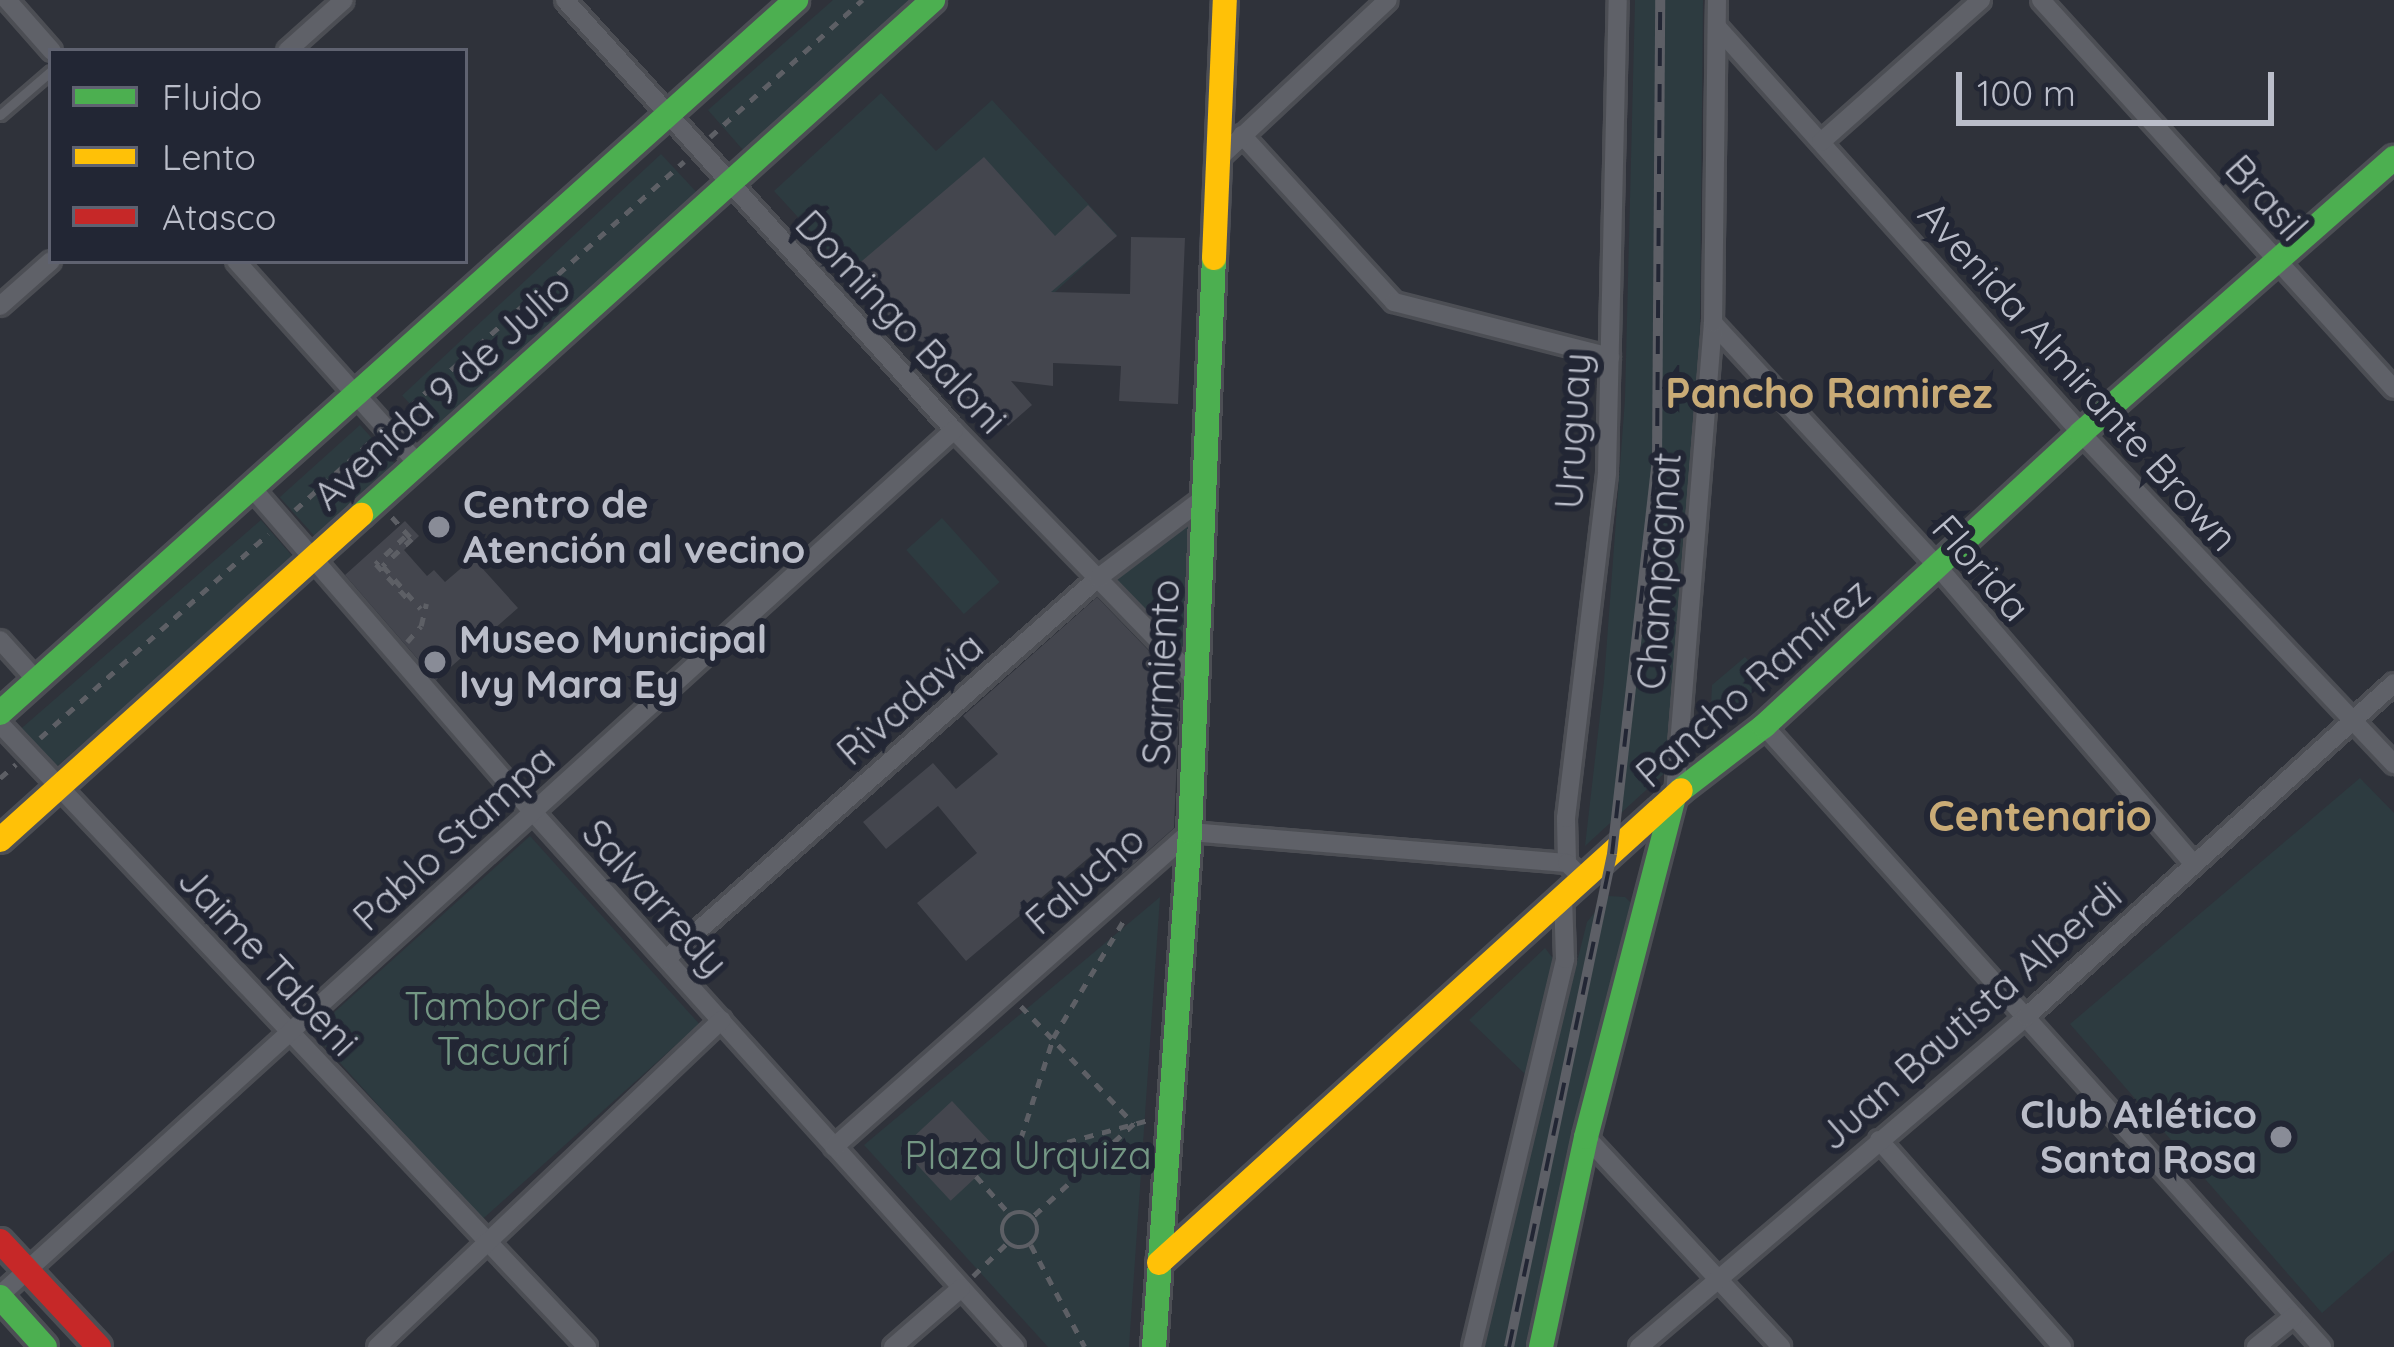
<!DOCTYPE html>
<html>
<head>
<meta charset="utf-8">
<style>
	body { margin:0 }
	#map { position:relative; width:2394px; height:1347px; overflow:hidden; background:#2f323a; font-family:Quicksand,sans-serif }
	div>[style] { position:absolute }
	.green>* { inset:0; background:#2d3b40; transform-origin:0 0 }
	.building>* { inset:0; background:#44464e; transform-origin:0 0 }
	.path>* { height:4.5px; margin-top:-2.25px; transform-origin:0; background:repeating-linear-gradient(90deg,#5d5f65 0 9px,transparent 0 18px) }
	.path>.ring { margin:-2.25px; padding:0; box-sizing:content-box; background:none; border:4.5px solid #5d5f65; border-radius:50% }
	.roads { filter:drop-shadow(3px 0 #4c4e54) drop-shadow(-3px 0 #4c4e54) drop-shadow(0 3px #4c4e54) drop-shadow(0 -3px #4c4e54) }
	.lane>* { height:9px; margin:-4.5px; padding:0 4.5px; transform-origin:4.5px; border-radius:4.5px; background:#5f6168 }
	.street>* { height:18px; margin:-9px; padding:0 9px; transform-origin:9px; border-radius:9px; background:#5f6168 }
	.fast>* { height:24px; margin:-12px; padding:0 12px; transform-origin:12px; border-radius:12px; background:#4caf50 }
	.slow>* { height:24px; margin:-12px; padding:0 12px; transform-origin:12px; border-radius:12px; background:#ffc107 }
	.jam>* { height:24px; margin:-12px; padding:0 12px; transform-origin:12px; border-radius:12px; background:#c62828 }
	.rail>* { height:10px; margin-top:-5px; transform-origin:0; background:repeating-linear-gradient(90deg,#222634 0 18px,#5d5f66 0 36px); box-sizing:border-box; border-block:3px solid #5d5f66 }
	.dots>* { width:33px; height:33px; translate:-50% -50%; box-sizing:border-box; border:6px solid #222634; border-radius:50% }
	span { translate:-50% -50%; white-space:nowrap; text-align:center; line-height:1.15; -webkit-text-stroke:12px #222634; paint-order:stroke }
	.street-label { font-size:39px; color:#babdc9 }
	.poi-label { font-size:39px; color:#babdc9; font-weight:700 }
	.left { translate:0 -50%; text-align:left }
	.right { translate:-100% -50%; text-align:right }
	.park-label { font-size:39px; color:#749784 }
	.neighbourhood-label { font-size:42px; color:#c9ab76; font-weight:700 }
	.legend { position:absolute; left:48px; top:48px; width:420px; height:216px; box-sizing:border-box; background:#222634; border:3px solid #5f6270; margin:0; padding:15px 21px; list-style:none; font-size:36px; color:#babdc9 }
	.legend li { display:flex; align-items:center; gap:24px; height:60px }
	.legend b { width:60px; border:3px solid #5f6270 }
	.scale { position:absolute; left:1956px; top:72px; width:318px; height:54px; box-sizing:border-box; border:6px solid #babdc9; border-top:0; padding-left:15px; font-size:36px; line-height:42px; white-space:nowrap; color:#babdc9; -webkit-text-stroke:9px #222634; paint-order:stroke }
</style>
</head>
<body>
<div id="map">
	<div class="green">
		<i style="clip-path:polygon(833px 0,914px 0,743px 150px,708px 110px)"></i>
		<i style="clip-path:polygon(1635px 0,1703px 0,1699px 421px,1668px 770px,1585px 846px,1604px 681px,1625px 399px)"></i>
		<i style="clip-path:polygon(881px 93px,936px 151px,992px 100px,1117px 235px,953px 386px,774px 191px)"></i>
		<i style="left:661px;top:154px;width:54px;height:354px;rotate:47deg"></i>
		<i style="left:360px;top:425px;width:52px;height:108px;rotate:48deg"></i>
		<i style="clip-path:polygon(1201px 506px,1194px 671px,1105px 579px)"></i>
		<i style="left:942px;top:518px;width:86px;height:48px;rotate:48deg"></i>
		<i style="left:261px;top:520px;width:52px;height:317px;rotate:49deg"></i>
		<i style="clip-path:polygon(1745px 657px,1767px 680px,1710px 727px,1712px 685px)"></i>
		<i style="clip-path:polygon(2360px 778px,2394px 813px,2394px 1250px,2322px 1313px,2070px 1024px)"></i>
		<i style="left:530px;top:836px;width:253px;height:293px;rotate:48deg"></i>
		<i style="clip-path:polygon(1608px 896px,1625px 897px,1639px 911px,1532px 1347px,1481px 1347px,1587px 922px)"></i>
		<i style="clip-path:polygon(1160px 897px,1129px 1347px,1048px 1347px,864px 1145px)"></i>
		<i style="clip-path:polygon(1545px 948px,1555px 961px,1526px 1075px,1469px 1020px)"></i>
	</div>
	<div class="building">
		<i style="clip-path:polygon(984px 157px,1055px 236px,1088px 205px,1117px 236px,1051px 292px,1130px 294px,1131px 237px,1185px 238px,1178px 404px,1119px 401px,1121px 366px,1053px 363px,1053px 386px,1011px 381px,1032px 405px,1008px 426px,977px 392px,969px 399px,953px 386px,849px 272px)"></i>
		<i style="clip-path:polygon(405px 521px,419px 536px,404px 550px,427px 576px,434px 570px,445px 582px,473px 558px,518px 608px,436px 680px,345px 575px)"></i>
		<i style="clip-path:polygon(1097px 597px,1180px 683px,1174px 828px,1115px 880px,1092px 855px,966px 961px,917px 903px,977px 853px,938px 806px,886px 849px,863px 822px,933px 763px,956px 789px,998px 754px,963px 716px)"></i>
		<i style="left:952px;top:1101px;width:72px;height:69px;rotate:47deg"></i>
	</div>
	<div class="path">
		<i style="left:710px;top:137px;width:205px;rotate:-42deg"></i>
		<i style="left:397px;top:418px;width:385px;rotate:-41.8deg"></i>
		<i style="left:295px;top:510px;width:103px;rotate:-42.2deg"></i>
		<i style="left:392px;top:517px;width:30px;rotate:48deg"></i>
		<i style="left:412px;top:539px;width:40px;rotate:137deg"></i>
		<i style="left:383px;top:566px;width:57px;rotate:48.5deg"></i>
		<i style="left:405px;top:537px;width:40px;rotate:137deg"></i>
		<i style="left:376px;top:564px;width:47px;rotate:47.6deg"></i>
		<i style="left:407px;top:642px;width:21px;rotate:-49deg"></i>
		<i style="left:421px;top:626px;width:23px;rotate:-77deg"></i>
		<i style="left:40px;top:738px;width:306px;rotate:-41.8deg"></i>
		<i style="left:0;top:778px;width:21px;rotate:-41deg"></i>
		<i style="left:1021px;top:1006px;width:163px;rotate:46.2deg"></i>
		<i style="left:1134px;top:1124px;width:137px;rotate:137.4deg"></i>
		<i style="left:1015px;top:1156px;width:124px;rotate:-72.1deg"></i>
		<i style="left:1053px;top:1038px;width:140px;rotate:-59deg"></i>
		<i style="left:1015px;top:1156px;width:138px;rotate:-15.1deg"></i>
		<i style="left:976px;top:1176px;width:48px;rotate:48.4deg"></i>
		<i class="ring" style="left:1002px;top:1212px;width:31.5px;height:31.5px"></i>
		<i style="left:1031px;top:1245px;width:115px;rotate:62.1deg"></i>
		<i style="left:973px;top:1276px;width:47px;rotate:-44.1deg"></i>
	</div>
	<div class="roads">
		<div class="lane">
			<i style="left:0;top:115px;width:67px;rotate:-40.8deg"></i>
		</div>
		<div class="street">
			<i style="left:7px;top:0;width:68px;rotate:48.6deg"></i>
			<i style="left:565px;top:0;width:580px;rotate:47.87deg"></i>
			<i style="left:954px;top:430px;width:349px;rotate:45.9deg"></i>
			<i style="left:2041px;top:0;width:525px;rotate:47.78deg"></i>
			<i style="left:1718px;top:28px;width:544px;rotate:48.13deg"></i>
			<i style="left:2081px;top:433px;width:456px;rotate:46.6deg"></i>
			<i style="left:287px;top:51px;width:76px;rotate:-41.8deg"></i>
			<i style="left:1242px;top:135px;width:226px;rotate:47.7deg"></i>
			<i style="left:1394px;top:302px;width:223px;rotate:14.3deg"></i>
			<i style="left:1821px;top:142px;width:214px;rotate:-41.6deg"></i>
			<i style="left:1219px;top:158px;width:231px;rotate:-43.1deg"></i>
			<i style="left:236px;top:261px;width:271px;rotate:48.1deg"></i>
			<i style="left:0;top:306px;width:68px;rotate:-41.4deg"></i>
			<i style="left:1713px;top:323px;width:333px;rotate:47.3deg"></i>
			<i style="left:1939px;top:568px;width:389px;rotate:49.3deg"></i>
			<i style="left:252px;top:488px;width:429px;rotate:49.1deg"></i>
			<i style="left:533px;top:812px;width:720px;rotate:47.98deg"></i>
			<i style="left:0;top:640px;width:55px;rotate:47.9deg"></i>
			<i style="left:0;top:724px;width:856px;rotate:46.7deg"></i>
			<i style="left:1764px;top:726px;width:835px;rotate:48.06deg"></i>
			<i style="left:1675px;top:795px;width:474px;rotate:-85.4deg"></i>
			<i style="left:1713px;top:323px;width:323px;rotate:-89.3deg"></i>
			<i style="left:1567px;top:863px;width:45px;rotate:-91.3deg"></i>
			<i style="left:1566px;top:818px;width:348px;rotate:-83.2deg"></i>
			<i style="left:1607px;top:472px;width:472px;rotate:-88.7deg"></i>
			<i style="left:666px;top:959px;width:576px;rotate:-41.41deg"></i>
			<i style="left:1098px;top:578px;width:134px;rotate:-37.1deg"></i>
			<i style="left:1586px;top:1137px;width:287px;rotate:47.1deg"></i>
			<i style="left:1879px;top:1140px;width:276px;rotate:48.5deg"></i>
			<i style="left:834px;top:1147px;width:475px;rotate:-41.5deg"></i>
			<i style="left:1190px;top:832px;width:378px;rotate:4.7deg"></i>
			<i style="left:1567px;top:863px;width:21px;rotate:45deg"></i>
			<i style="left:0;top:1295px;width:1288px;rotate:-42.2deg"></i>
			<i style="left:377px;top:1347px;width:475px;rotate:-43.5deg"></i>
			<i style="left:893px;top:1347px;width:90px;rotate:-40.9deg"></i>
			<i style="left:1472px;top:1347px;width:399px;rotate:-76.5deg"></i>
			<i style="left:1565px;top:959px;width:63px;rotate:-91.8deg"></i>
			<i style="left:1639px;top:1347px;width:509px;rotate:-40.45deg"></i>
			<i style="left:2026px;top:1017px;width:497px;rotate:-42.2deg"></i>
			<i style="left:2256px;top:1347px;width:49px;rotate:-39.2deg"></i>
		</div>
		<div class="fast">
			<i style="left:361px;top:515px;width:770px;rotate:-42deg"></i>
			<i style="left:0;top:713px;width:1069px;rotate:-41.85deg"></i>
			<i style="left:1681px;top:790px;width:105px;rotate:-37.6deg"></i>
			<i style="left:1764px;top:726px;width:432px;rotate:-42.7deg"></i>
			<i style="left:2081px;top:433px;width:417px;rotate:-41.3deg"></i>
			<i style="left:0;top:1297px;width:67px;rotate:48deg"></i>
			<i style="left:1154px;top:1347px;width:516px;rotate:-86deg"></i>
			<i style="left:1190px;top:832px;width:575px;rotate:-87.61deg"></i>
			<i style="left:1541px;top:1347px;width:215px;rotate:-77.9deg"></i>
			<i style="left:1586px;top:1137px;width:351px;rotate:-75.5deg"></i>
		</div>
		<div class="slow">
			<i style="left:1214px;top:258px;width:258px;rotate:-87.6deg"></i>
			<i style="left:0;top:840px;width:486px;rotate:-42deg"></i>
			<i style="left:1159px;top:1263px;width:704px;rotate:-42.18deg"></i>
		</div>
		<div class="jam">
			<i style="left:0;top:1241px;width:145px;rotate:47deg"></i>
		</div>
	</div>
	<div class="rail">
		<i style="left:1509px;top:1347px;width:504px;rotate:-78.2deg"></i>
		<i style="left:1612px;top:854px;width:395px;rotate:-83.5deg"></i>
		<i style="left:1657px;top:462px;width:462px;rotate:-89.6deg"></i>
	</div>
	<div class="dots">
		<i style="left:439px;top:527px;background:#898c97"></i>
		<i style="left:435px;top:662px;background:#898c97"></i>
		<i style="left:2281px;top:1137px;background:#898c97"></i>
	</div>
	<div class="street-label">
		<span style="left:2266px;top:198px;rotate:48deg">Brasil</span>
		<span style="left:901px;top:322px;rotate:47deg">Domingo Baloni</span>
		<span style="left:2078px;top:376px;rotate:48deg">Avenida Almirante Brown</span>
		<span style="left:442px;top:392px;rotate:-42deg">Avenida 9 de Julio</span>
		<span style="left:1573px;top:431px;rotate:-87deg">Uruguay</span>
		<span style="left:1981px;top:568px;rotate:49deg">Florida</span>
		<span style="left:1659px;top:571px;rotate:-86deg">Champagnat</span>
		<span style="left:1161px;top:672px;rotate:-87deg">Sarmiento</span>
		<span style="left:1753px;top:683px;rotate:-41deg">Pancho Ramírez</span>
		<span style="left:910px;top:699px;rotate:-41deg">Rivadavia</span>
		<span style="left:454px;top:838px;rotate:-42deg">Pablo Stampa</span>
		<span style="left:1085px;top:880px;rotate:-41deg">Falucho</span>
		<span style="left:655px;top:898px;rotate:48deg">Salvarredy</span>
		<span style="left:268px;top:961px;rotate:47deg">Jaime Tabeni</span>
		<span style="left:1970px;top:1016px;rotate:-41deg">Juan Bautista Alberdi</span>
	</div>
	<div class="poi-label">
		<span class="left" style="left:463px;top:527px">Centro de<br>Atención al vecino</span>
		<span class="left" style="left:459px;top:662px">Museo Municipal<br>Ivy Mara Ey</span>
		<span class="right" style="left:2257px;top:1137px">Club Atlético<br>Santa Rosa</span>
	</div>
	<div class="park-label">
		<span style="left:503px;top:1029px">Tambor de<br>Tacuarí</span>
		<span style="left:1028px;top:1155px">Plaza Urquiza</span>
	</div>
	<div class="neighbourhood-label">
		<span style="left:1829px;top:393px">Pancho Ramirez</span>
		<span style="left:2040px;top:816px">Centenario</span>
	</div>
	<ul class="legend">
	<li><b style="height:15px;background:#4caf50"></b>Fluido</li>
	<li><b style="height:15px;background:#ffc107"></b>Lento</li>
	<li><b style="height:15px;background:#c62828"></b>Atasco</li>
	</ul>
	<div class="scale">100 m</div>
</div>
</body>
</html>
